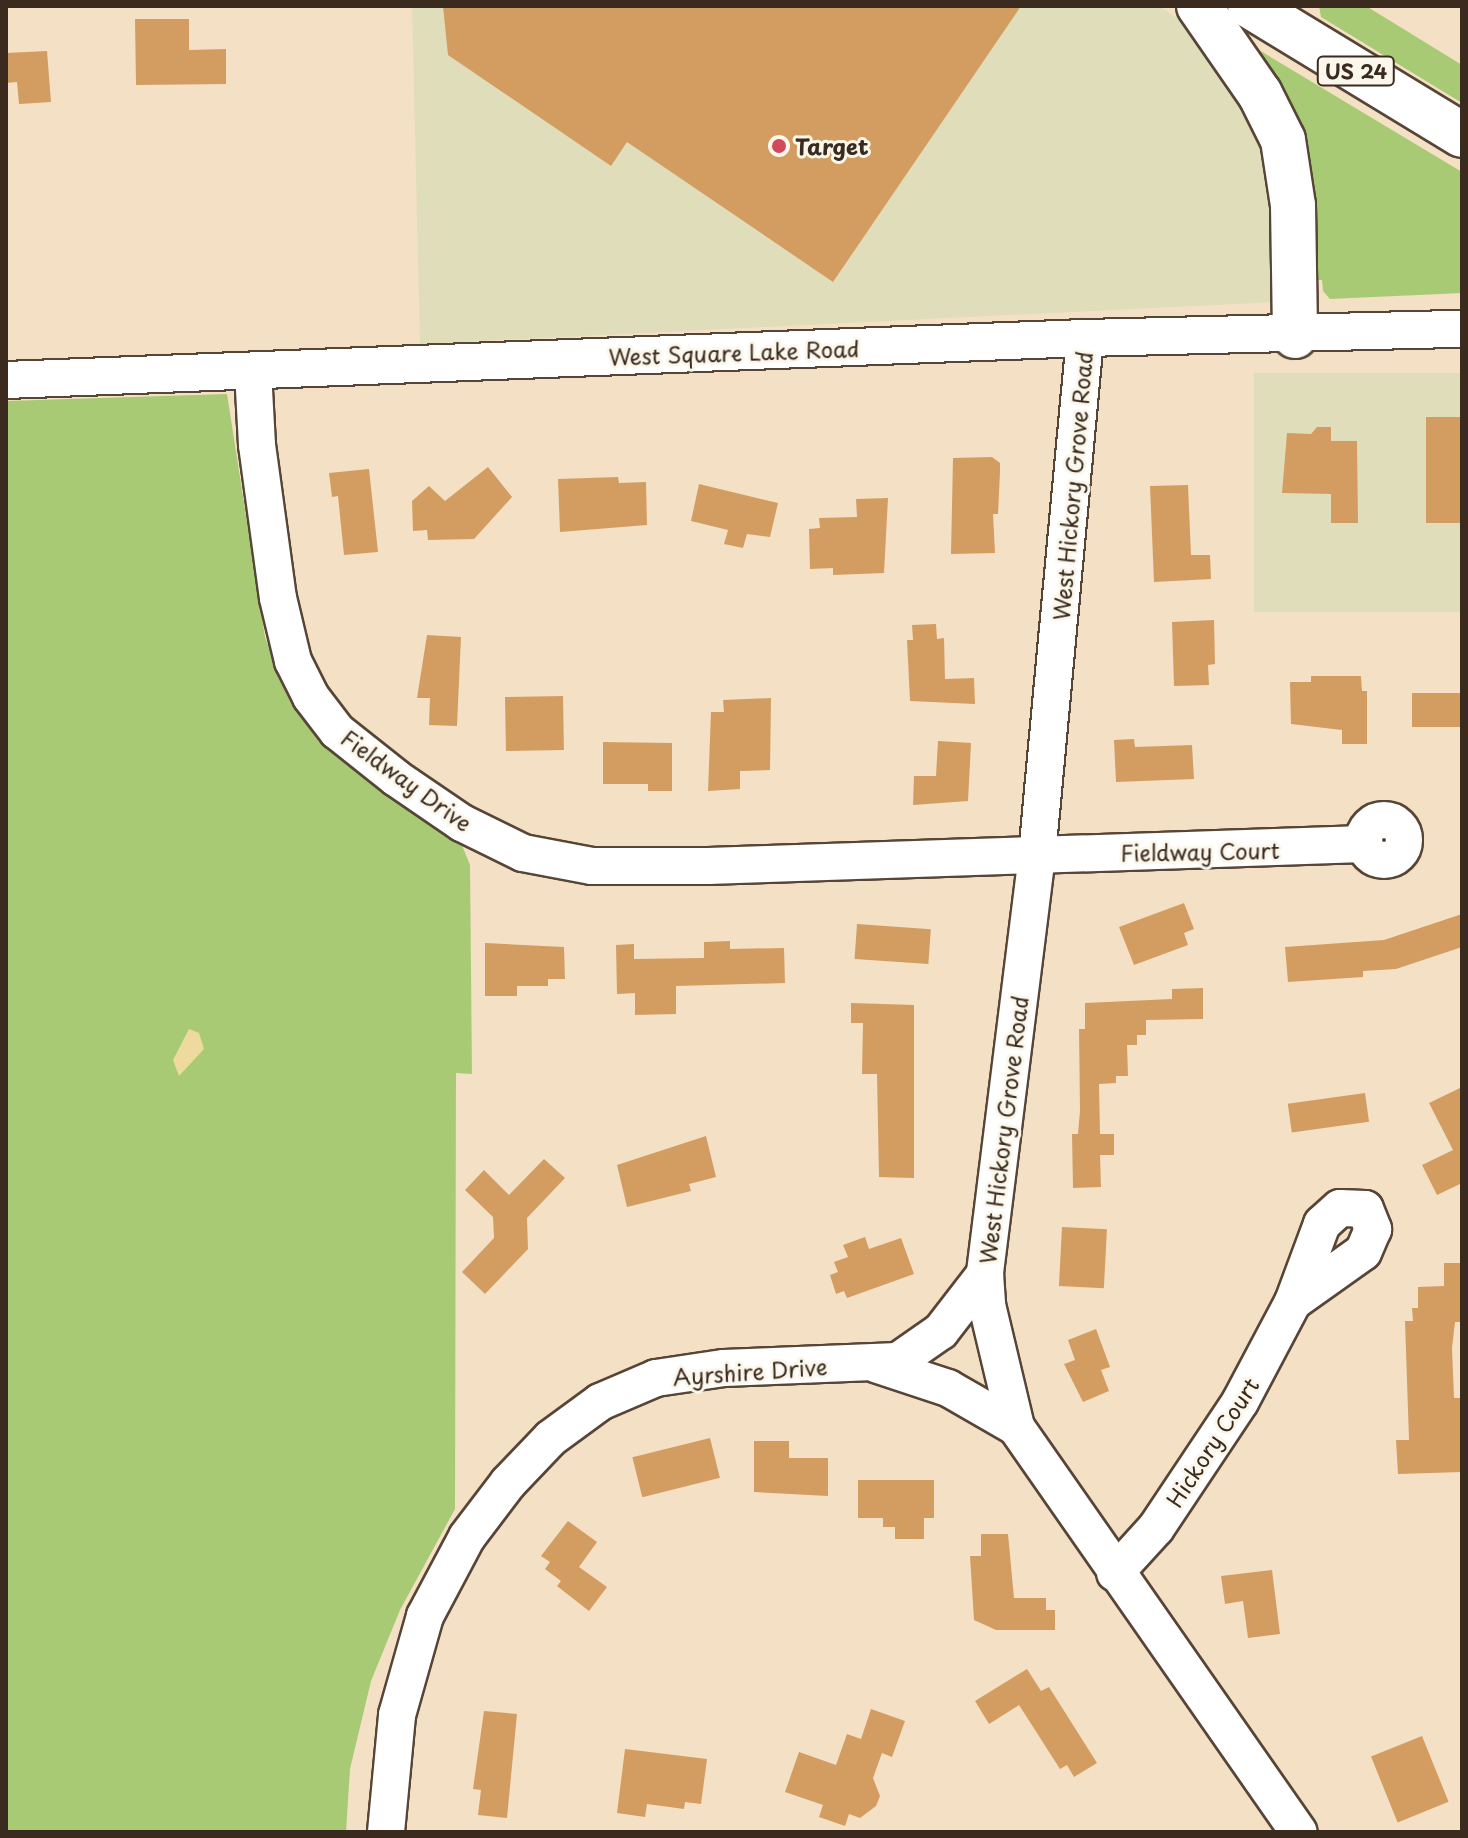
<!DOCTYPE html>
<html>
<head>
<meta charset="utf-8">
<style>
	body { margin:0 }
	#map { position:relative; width:1468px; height:1838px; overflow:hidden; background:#f4e0c5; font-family:"Playpen Sans",sans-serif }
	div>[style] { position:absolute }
	.built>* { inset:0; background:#e0ddbb; transform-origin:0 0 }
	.green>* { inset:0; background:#a8ca74 }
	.sand>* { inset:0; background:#eeda9e }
	.building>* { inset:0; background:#d39d62; transform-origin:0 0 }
	.roads { filter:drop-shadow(2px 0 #574537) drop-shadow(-2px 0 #574537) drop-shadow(0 2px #574537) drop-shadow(0 -2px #574537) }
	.minor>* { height:36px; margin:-18px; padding:0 18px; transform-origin:18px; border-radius:18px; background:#fff }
	.minor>.ring { margin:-18px; padding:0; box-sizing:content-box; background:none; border:36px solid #fff; border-radius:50% }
	.highway>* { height:44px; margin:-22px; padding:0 22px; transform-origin:22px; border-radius:22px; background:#fff }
	.dots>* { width:22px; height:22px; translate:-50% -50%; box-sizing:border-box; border:4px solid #fbf7ec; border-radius:50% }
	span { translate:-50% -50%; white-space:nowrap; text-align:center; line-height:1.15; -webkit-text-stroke:6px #fbf7ec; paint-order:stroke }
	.shield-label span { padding:2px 6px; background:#fbf7ec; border:2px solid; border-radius:6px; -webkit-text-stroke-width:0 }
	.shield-label { font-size:20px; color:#3b2a1e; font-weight:700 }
	.poi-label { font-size:22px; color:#3b2a1e; font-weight:700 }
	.left { translate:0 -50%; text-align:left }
	.street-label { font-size:22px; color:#3b2a1e }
	.frame { position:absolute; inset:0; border:8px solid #3b2a1e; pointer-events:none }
</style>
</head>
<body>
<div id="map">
	<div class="built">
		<i style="clip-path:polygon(412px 6px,1159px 6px,1181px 21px,1244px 89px,1274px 162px,1275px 302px,420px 344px)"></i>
		<i style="left:1254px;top:373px;width:208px;height:239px"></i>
	</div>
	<div class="green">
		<i style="clip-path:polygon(1319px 6px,1366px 6px,1462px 65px,1462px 103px,1321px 17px)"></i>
		<i style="clip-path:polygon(1229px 32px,1462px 172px,1462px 293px,1330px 299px,1323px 291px,1322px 280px,1315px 280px,1311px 175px,1304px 133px,1285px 99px)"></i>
		<i style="clip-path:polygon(227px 394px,265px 637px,281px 679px,297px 705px,457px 833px,470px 865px,472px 1074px,456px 1073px,455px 1509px,400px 1610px,371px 1681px,350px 1769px,346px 1832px,6px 1832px,6px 401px)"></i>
	</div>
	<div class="sand">
		<i style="clip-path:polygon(189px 1029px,199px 1033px,204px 1049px,179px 1076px,173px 1060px)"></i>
	</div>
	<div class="building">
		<i style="clip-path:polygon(443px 6px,1021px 6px,833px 282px,627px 142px,611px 166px,448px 55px)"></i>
		<i style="clip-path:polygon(135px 19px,189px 19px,189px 50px,226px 49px,226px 84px,136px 85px)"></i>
		<i style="clip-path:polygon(47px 51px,51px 102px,19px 104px,17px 82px,6px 83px,6px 53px)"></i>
		<i style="left:1426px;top:417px;width:36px;height:106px"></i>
		<i style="clip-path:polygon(1317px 427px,1331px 427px,1331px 441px,1357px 441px,1358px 523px,1331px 523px,1331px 494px,1282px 493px,1287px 433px,1311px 434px)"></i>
		<i style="clip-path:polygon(992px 457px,1000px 463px,1000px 472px,998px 514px,993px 514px,995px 553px,951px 554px,953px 458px)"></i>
		<i style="clip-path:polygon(488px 467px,512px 497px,474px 539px,428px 540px,427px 530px,413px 531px,412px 501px,429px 486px,445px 501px)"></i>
		<i style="clip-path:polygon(369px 469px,378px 552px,344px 555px,338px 496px,332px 497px,329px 473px)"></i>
		<i style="clip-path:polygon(618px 477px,619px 483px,646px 482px,647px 525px,560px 532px,558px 479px)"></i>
		<i style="clip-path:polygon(699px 484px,778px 503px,770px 537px,747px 534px,743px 548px,724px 544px,728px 530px,691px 521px)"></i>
		<i style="clip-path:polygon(1188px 485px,1191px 555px,1210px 555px,1211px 579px,1154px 582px,1150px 486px)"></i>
		<i style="clip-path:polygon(888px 498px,884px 573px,833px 575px,833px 568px,810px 569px,809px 529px,820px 528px,819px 518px,857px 517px,856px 499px)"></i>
		<i style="clip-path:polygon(1214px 620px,1215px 664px,1208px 665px,1209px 685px,1174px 686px,1172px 622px)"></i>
		<i style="clip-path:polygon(936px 624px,937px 639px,944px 638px,945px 679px,974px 678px,975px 704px,910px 701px,907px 640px,913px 640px,912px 625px)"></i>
		<i style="clip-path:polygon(427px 635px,461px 637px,457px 726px,429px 725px,430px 698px,417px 698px)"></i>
		<i style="clip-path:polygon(1311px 676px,1361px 676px,1362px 691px,1367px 691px,1367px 744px,1342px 744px,1342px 730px,1291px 724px,1290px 682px,1311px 682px)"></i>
		<i style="left:1462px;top:693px;width:34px;height:50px;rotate:90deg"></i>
		<i style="left:563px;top:696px;width:54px;height:58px;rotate:89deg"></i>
		<i style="clip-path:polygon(771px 698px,770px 770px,740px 771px,740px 789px,708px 791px,711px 712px,724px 712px,723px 700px)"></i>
		<i style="clip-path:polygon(1134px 739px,1135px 747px,1192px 745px,1194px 779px,1116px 782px,1114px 740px)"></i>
		<i style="clip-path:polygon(938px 741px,971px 743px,968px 801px,913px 805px,914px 776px,936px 776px)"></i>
		<i style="clip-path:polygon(603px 742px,672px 743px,672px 791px,648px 791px,648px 784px,603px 784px)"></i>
		<i style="clip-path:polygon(1184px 903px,1194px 929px,1184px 933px,1188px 945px,1134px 965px,1119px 927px)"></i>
		<i style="clip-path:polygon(1462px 914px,1462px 947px,1396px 969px,1363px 971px,1363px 977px,1288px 982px,1285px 947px,1384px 940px)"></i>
		<i style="left:857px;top:924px;width:74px;height:35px;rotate:4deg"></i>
		<i style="clip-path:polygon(730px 941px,730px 949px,784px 948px,785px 983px,676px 986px,676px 1014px,635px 1015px,635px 993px,617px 994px,616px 945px,634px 944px,634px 959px,704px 958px,704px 942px)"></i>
		<i style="clip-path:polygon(485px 943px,564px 947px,565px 979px,548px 979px,548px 986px,517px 986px,517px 996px,485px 996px)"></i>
		<i style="clip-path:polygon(1203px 988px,1203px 1019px,1146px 1020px,1146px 1035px,1137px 1035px,1137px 1045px,1127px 1045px,1128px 1076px,1116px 1076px,1116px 1083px,1099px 1084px,1100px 1134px,1114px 1134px,1114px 1155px,1100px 1155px,1101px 1187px,1073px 1188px,1072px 1134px,1078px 1134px,1080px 1111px,1079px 1029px,1085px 1029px,1085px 1003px,1172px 999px,1172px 989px)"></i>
		<i style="clip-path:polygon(851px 1003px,914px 1005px,914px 1178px,879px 1177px,877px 1074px,862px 1074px,863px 1023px,851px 1023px)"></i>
		<i style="clip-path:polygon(1462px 1087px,1462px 1183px,1437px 1195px,1422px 1165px,1453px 1150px,1429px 1103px)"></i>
		<i style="left:1365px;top:1093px;width:29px;height:78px;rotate:82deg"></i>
		<i style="clip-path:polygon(706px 1136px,716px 1177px,689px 1184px,691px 1191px,627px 1207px,617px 1165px)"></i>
		<i style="clip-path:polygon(544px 1159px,565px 1178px,527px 1218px,528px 1249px,485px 1294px,462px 1272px,494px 1238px,493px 1217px,465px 1190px,484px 1170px,509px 1195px)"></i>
		<i style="left:1062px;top:1227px;width:45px;height:59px;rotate:3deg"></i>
		<i style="clip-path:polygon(865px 1237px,869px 1249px,901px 1238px,914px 1274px,847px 1298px,844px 1291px,836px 1294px,830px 1275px,838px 1272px,834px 1262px,848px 1257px,843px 1245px)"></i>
		<i style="clip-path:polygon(1444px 1263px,1462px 1263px,1462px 1322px,1455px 1322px,1452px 1348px,1454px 1398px,1462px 1398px,1462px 1472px,1398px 1474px,1396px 1440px,1409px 1440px,1405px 1321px,1413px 1321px,1412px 1308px,1418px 1308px,1418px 1287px,1444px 1286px)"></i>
		<i style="clip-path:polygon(1096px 1329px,1110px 1367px,1101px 1370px,1109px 1391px,1083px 1402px,1064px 1364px,1075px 1360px,1068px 1340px)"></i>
		<i style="left:710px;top:1438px;width:41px;height:80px;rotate:76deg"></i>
		<i style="clip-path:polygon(754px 1441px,789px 1441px,789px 1458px,828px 1458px,828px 1496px,754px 1492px)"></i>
		<i style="clip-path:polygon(858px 1480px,934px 1480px,934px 1518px,924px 1518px,924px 1539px,895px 1539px,895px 1527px,883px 1527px,883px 1518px,858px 1518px)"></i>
		<i style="clip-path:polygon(568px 1521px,597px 1542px,579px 1567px,607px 1587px,589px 1611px,557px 1586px,561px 1581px,545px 1569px,550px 1562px,541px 1556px)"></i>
		<i style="clip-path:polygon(981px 1534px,1008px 1534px,1014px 1598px,1046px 1598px,1046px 1610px,1055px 1610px,1055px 1630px,996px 1630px,974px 1620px,970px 1556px,981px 1556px)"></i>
		<i style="clip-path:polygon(1272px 1570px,1280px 1634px,1248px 1638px,1243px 1601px,1225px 1604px,1221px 1576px)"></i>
		<i style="clip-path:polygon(1027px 1669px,1041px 1691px,1049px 1687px,1097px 1763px,1074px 1777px,1067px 1765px,1060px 1769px,1019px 1705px,989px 1724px,975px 1701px)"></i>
		<i style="clip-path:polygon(871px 1709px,905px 1721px,892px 1757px,882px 1753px,873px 1778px,880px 1796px,876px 1806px,860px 1818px,849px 1814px,845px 1826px,819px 1817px,823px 1805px,785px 1792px,799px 1752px,836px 1765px,847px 1734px,861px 1739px)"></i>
		<i style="clip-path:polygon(484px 1711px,517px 1714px,507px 1818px,478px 1815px,481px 1790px,473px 1789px)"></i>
		<i style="left:1422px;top:1736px;width:71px;height:55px;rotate:68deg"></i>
		<i style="clip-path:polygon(625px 1749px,707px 1759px,701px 1804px,685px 1802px,684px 1809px,647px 1804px,645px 1817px,617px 1813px)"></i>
	</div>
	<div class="roads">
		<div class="minor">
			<i style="left:1085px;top:338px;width:519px;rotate:95.3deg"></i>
			<i style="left:1037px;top:855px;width:422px;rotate:97.1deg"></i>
			<i style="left:985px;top:1274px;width:31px;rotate:86deg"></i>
			<i style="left:987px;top:1305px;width:125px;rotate:76.6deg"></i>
			<i style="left:1016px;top:1427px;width:494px;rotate:55.1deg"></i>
			<i style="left:253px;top:371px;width:74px;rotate:86.9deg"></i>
			<i style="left:257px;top:445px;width:154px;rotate:82.2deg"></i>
			<i style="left:278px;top:598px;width:65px;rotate:76.6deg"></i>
			<i style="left:293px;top:661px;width:40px;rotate:63.4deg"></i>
			<i style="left:311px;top:697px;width:43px;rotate:52.6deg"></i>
			<i style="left:337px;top:731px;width:75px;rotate:38.5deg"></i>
			<i style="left:396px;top:778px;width:80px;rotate:34.3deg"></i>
			<i style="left:462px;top:823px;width:68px;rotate:26.2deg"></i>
			<i style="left:523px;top:853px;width:70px;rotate:10.7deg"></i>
			<i style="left:592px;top:866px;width:116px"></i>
			<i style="left:708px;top:866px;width:656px;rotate:-1.92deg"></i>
			<i style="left:6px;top:380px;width:1080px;rotate:-2.23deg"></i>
			<i style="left:1085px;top:338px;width:377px;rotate:-1.4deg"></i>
			<i class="ring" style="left:1364px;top:820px;width:4px;height:4px"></i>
			<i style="left:878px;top:1365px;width:74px;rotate:18.2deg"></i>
			<i style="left:948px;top:1388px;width:78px;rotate:29.8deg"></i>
			<i style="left:1115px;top:1573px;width:61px;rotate:-47.7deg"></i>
			<i style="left:1156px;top:1528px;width:151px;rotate:-56.3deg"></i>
			<i style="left:1240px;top:1402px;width:113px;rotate:-62.1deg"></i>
			<i style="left:1293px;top:1302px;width:83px;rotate:-69.6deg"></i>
			<i style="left:1322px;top:1224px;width:24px;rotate:-42deg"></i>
			<i style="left:1340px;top:1208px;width:25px;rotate:2deg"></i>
			<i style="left:1365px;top:1209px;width:22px;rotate:68deg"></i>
			<i style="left:1373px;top:1229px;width:25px;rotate:113deg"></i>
			<i style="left:1363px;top:1252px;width:86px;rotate:144.5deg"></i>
			<i style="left:386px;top:1832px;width:118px;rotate:-84.6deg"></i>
			<i style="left:397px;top:1715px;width:103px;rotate:-74.2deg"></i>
			<i style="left:425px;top:1616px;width:89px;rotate:-62deg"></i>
			<i style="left:467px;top:1537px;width:68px;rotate:-52.8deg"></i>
			<i style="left:508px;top:1483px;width:62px;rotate:-46.3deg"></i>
			<i style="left:551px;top:1438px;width:61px;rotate:-36.3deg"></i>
			<i style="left:600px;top:1402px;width:61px;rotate:-23.2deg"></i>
			<i style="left:656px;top:1378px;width:69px;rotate:-8.4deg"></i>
			<i style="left:724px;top:1368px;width:174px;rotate:-2.3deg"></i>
			<i style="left:898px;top:1361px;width:52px;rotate:-34.9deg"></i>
			<i style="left:941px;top:1331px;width:72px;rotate:-52.3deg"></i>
		</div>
		<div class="highway">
			<i style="left:1199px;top:6px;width:107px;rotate:55.3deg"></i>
			<i style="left:1260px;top:94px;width:51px;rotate:63.4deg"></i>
			<i style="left:1283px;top:140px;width:66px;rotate:81.3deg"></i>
			<i style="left:1293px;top:205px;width:131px;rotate:89.1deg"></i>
			<i style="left:1250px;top:6px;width:248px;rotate:31.3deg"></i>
		</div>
	</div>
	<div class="dots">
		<i style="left:779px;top:146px;background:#d1495b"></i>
	</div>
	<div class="shield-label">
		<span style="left:1356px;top:71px">US 24</span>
	</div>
	<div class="poi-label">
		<span class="left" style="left:795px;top:146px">Target</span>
	</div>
	<div class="street-label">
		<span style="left:734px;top:352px;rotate:-2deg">West Square Lake Road</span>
		<span style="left:1072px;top:486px;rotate:-85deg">West Hickory Grove Road</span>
		<span style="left:407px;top:780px;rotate:36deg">Fieldway Drive</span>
		<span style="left:1200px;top:851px;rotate:-1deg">Fieldway Court</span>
		<span style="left:1003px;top:1130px;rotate:-83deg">West Hickory Grove Road</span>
		<span style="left:750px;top:1371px;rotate:-4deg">Ayrshire Drive</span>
		<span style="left:1212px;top:1442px;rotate:-57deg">Hickory Court</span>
	</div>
	<div class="frame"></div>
</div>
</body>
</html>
